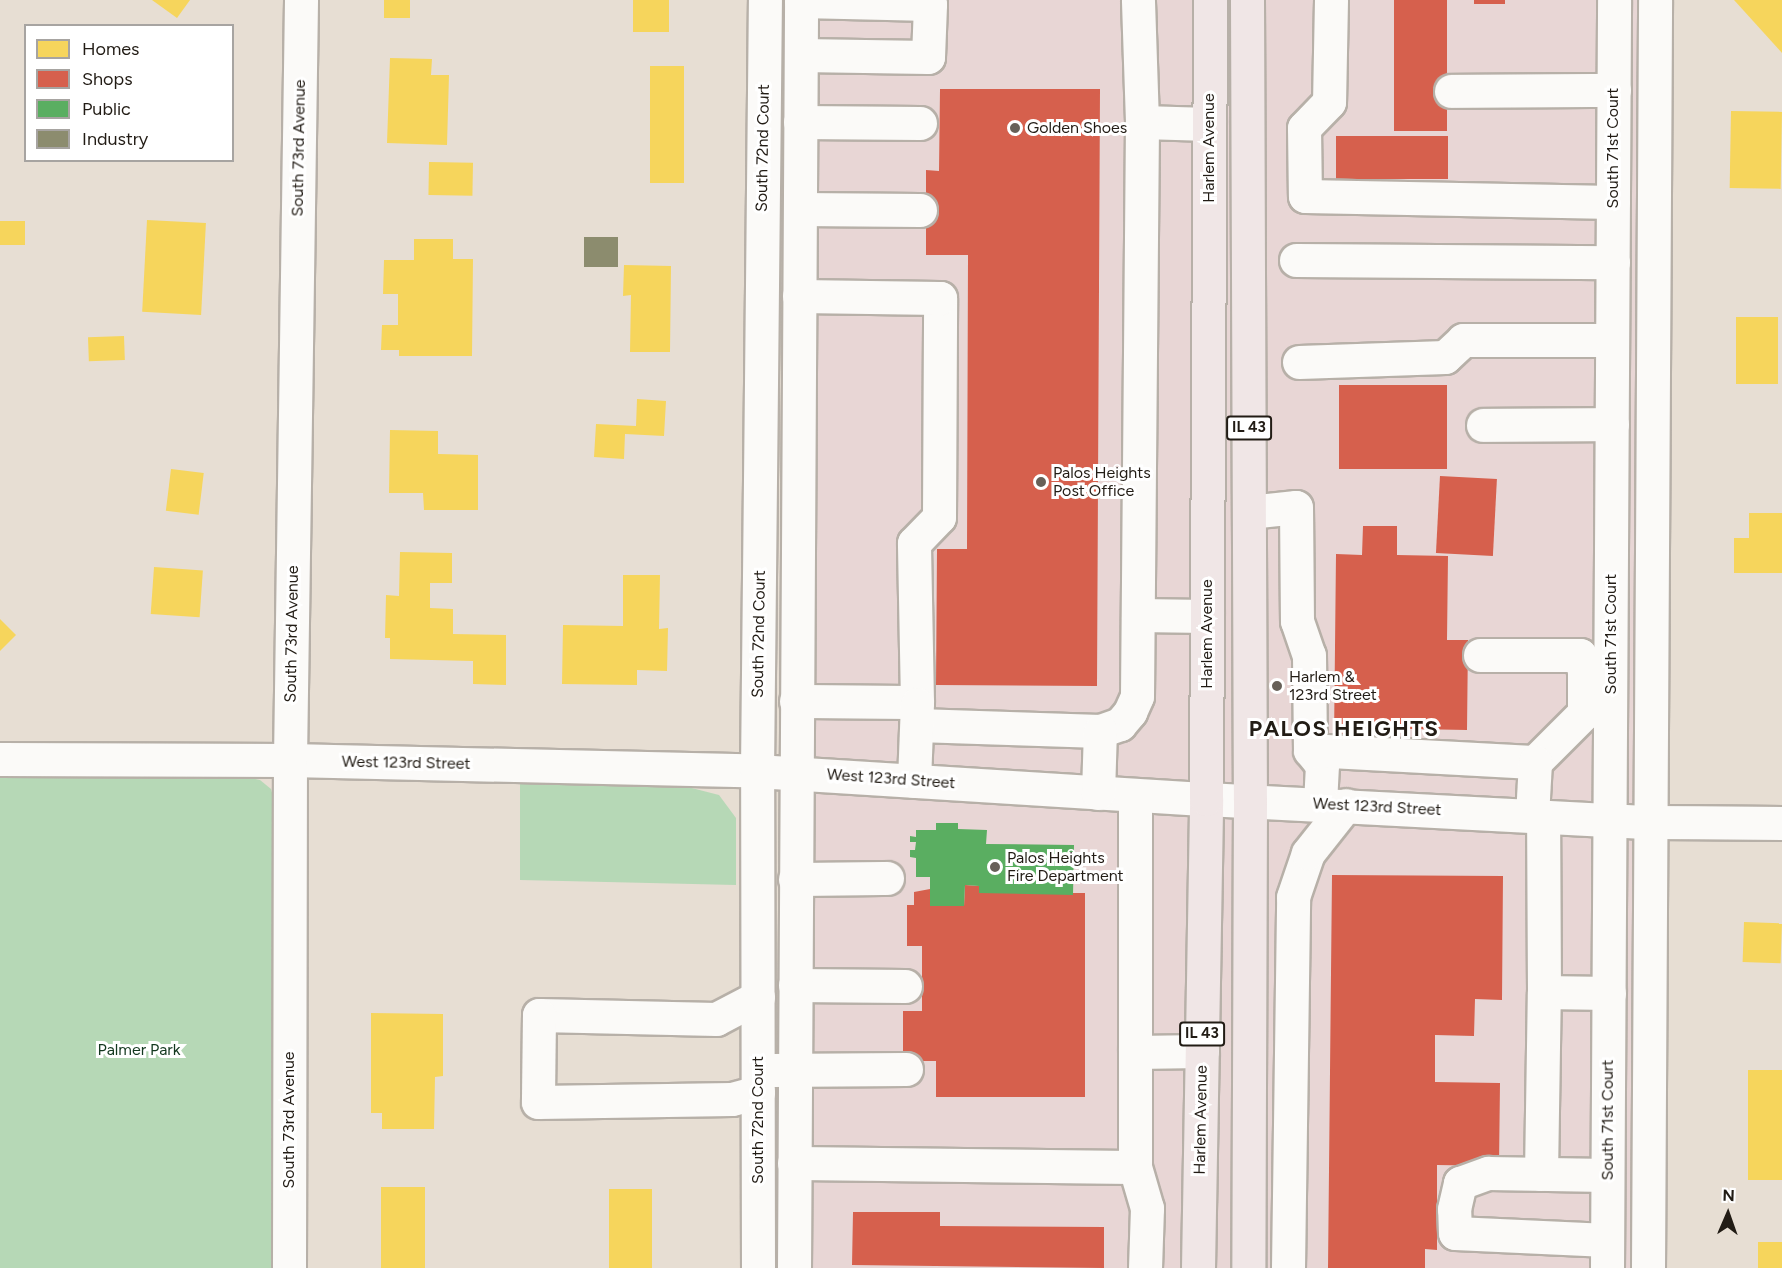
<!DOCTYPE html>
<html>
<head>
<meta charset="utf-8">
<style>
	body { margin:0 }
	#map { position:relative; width:1782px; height:1268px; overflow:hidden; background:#e7ded3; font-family:Figtree,sans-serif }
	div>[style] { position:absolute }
	.commercial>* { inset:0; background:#e8d6d5; transform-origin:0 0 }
	.green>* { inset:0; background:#b6d8b6 }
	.homes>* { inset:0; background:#f6d55c; transform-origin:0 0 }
	.shops>* { inset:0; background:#d6604d; transform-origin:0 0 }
	.public>* { inset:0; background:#5aae61 }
	.industry>* { inset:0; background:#8c8c6e; transform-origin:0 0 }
	.roads { filter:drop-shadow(2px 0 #b7b0a8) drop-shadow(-2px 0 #b7b0a8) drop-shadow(0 2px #b7b0a8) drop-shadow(0 -2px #b7b0a8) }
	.minor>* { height:33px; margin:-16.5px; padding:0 16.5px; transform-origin:16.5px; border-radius:16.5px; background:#fbfaf8 }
	.major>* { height:33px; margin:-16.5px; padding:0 16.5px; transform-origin:16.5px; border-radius:16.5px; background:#f0e6e6 }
	.dots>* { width:16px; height:16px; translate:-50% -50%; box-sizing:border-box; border:3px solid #fff; border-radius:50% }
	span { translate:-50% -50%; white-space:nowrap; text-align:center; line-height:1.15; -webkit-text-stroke:6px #fff; paint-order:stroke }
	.shield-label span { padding:2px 4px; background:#fff; border:2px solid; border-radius:4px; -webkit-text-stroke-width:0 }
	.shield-label { font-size:15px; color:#221c15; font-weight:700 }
	.poi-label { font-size:16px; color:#221c15 }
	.left { translate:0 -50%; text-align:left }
	.street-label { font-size:16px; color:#221c15 }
	.park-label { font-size:16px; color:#13381f }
	.district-label { font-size:22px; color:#221c15; font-weight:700; letter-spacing:1.5px }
	.legend { position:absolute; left:24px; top:24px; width:210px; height:138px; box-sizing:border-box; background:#fff; border:2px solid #a7a4a1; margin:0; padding:8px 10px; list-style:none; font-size:18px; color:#221c15 }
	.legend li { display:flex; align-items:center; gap:12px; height:30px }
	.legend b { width:30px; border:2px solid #a7a4a1 }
	.north { position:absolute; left:1698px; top:1184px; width:60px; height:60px; -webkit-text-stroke:4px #fff; paint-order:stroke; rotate:2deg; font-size:16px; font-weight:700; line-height:24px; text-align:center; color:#221c15 }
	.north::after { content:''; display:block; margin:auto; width:21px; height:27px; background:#221c15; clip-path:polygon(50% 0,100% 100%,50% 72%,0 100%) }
</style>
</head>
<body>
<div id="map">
	<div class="commercial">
		<i style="left:813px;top:0;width:828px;height:1268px"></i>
	</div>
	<div class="green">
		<i style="clip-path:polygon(0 774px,242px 776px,260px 780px,271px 789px,276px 808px,276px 1268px,0 1268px)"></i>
		<i style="clip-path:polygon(520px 782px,676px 784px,719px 795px,736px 818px,736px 885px,520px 880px)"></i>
	</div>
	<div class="homes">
		<i style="clip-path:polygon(152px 0,190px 0,177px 18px)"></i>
		<i style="left:384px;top:0;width:26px;height:18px"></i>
		<i style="left:633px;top:0;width:36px;height:32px"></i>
		<i style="clip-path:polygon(1734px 0,1782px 0,1782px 53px)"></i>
		<i style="clip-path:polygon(390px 58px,432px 59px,431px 75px,449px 75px,447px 145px,387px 143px)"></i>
		<i style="left:650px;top:66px;width:34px;height:117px"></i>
		<i style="left:1731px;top:111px;width:51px;height:77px;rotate:1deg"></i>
		<i style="left:429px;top:162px;width:44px;height:33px;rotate:1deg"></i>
		<i style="left:147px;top:220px;width:59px;height:92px;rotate:3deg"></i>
		<i style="left:0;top:221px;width:25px;height:24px"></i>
		<i style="clip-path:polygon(414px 239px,453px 239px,453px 259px,473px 259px,472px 356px,399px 356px,399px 350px,381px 350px,382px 325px,398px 325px,398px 294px,383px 294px,384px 260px,414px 260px)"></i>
		<i style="clip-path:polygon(624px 265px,671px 266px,670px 352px,630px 352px,631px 295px,623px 296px)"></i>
		<i style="left:1736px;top:317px;width:42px;height:67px"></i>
		<i style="left:124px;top:336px;width:24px;height:36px;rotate:88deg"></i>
		<i style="clip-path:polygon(637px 399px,666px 401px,664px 436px,625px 434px,624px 459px,594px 457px,596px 424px,636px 426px)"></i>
		<i style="clip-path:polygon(390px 430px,438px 431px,438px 454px,478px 455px,478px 510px,424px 510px,423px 493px,389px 493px)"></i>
		<i style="left:171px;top:469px;width:33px;height:42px;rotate:7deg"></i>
		<i style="clip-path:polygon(1749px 513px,1782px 513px,1782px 573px,1734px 573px,1734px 538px,1749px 538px)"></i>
		<i style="clip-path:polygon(400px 552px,452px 553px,452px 583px,430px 583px,430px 608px,453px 609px,453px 634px,506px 635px,506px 685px,473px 684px,473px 661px,390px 659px,390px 638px,385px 638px,386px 595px,399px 596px)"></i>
		<i style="left:154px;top:567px;width:49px;height:47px;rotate:4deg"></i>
		<i style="clip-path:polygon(623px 575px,660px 575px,659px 629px,668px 628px,667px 671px,637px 670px,637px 685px,562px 684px,563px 625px,623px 626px)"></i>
		<i style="clip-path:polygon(0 619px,16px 635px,0 651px)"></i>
		<i style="left:1744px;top:922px;width:38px;height:40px;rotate:2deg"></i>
		<i style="clip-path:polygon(371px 1013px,443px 1014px,443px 1076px,435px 1077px,434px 1129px,382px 1129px,382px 1113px,371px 1113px)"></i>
		<i style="left:1748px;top:1070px;width:34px;height:110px"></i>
		<i style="left:381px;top:1187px;width:44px;height:81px"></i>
		<i style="left:609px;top:1189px;width:43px;height:79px"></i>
		<i style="left:1758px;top:1242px;width:24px;height:26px"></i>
	</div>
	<div class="shops">
		<i style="left:1394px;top:0;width:53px;height:131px"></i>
		<i style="left:1474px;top:0;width:31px;height:4px"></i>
		<i style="clip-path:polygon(940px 89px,1100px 89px,1097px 686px,936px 685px,937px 549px,967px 549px,968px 255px,926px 255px,926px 170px,939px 171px)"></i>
		<i style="left:1336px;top:136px;width:112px;height:43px"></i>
		<i style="left:1339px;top:385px;width:108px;height:84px"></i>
		<i style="left:1440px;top:476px;width:57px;height:77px;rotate:3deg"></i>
		<i style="clip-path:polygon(1363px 526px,1397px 526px,1397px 555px,1448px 556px,1447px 640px,1468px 640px,1467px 730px,1359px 728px,1359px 739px,1334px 739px,1336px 554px,1362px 555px)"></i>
		<i style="clip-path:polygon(1332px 875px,1503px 876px,1502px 1000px,1475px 999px,1474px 1036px,1435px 1035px,1435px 1082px,1500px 1083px,1499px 1166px,1437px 1165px,1437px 1250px,1425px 1249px,1425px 1268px,1328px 1268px)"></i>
		<i style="clip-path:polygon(965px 885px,979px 886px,979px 893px,1085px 893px,1085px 1097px,936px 1097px,936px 1061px,903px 1061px,903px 1011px,922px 1011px,922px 946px,907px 946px,907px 905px,914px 905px,914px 892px,930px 889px,930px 906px,964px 906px)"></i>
		<i style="clip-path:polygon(853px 1212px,940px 1212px,940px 1226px,1104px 1227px,1104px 1268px,852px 1265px)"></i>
	</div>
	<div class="public">
		<i style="clip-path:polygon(936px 823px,958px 823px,958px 829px,987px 830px,986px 844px,1074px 845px,1073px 895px,979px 893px,979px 886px,965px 885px,964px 906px,930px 906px,930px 877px,916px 877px,916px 858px,910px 857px,910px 850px,915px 850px,916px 842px,910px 842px,910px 836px,916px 837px,916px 830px,936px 830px)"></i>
	</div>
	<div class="industry">
		<i style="left:584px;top:237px;width:34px;height:30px"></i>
	</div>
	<div class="roads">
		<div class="minor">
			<i style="left:1331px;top:0;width:102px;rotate:91.1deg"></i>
			<i style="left:1329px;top:102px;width:36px;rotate:134deg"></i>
			<i style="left:1304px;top:128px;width:68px;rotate:89.2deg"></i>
			<i style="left:1305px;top:196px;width:308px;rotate:1.1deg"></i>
			<i style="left:801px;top:55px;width:127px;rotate:0.9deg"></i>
			<i style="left:928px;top:57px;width:53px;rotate:-87.8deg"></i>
			<i style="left:930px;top:4px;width:129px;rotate:-178.7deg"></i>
			<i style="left:1451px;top:91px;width:163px;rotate:-0.4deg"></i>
			<i style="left:800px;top:122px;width:120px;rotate:0.5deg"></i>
			<i style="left:1142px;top:122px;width:67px;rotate:1.7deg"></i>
			<i style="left:800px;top:209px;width:120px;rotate:0.5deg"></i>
			<i style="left:1296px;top:260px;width:317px;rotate:0.4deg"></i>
			<i style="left:1299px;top:362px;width:146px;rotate:-2deg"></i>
			<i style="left:1445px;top:357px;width:25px;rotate:-43deg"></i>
			<i style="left:1463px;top:340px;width:149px"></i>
			<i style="left:1483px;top:425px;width:129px;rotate:-0.4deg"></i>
			<i style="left:1249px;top:512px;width:47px;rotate:-6.1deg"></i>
			<i style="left:1296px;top:507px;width:114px;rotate:89.5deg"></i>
			<i style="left:1297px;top:621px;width:36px;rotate:71deg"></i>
			<i style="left:1309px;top:655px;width:95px;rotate:89.4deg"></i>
			<i style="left:1310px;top:750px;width:19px;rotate:51deg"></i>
			<i style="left:1322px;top:765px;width:39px;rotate:93deg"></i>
			<i style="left:1138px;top:615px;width:69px;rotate:0.8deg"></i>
			<i style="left:1480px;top:655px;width:100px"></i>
			<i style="left:1580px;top:655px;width:16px;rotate:76deg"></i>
			<i style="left:1584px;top:671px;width:42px;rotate:90deg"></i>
			<i style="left:1584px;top:713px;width:69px;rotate:135deg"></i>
			<i style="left:796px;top:701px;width:121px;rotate:0.5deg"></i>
			<i style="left:917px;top:702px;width:159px;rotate:-91.1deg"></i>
			<i style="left:914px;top:543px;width:36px;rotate:-46deg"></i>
			<i style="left:939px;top:517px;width:219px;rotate:-89.7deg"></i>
			<i style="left:940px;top:298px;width:141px;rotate:-179.2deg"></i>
			<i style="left:917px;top:725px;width:183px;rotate:1.9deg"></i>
			<i style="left:1100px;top:731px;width:21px;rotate:-19deg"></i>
			<i style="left:1120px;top:724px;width:16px;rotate:-50deg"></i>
			<i style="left:1130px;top:712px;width:17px;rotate:-66deg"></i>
			<i style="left:1137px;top:696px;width:574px;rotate:-89.5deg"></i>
			<i style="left:1142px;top:122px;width:122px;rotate:-91.9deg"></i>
			<i style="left:1310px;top:750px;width:225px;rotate:3.1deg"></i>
			<i style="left:1535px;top:762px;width:54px;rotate:93.2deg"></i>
			<i style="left:0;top:759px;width:290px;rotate:0.2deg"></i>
			<i style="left:290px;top:760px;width:467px;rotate:1.3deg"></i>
			<i style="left:757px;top:771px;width:450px;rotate:3.6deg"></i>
			<i style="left:1206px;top:799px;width:444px;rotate:3deg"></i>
			<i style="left:1649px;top:822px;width:133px;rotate:0.4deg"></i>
			<i style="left:914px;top:781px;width:77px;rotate:-87.8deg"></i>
			<i style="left:1098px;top:793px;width:62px;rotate:-88.2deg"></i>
			<i style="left:795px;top:879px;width:92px;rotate:-0.6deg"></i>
			<i style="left:795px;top:985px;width:110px;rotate:0.5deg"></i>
			<i style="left:1544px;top:992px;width:65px;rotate:0.9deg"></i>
			<i style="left:758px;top:997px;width:47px;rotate:152.4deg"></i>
			<i style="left:716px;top:1019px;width:177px;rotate:-178.7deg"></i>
			<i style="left:539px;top:1015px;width:87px;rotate:90.7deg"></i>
			<i style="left:538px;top:1102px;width:194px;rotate:-0.9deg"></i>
			<i style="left:732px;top:1099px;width:27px;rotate:-15deg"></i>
			<i style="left:1135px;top:1052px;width:67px;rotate:-0.9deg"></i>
			<i style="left:772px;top:1070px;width:134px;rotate:-0.4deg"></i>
			<i style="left:794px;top:1163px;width:341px;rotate:0.7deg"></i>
			<i style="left:1135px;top:1167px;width:372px;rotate:-90deg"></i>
			<i style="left:1135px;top:1167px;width:43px;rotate:73.7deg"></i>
			<i style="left:1147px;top:1208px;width:60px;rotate:91.9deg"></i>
			<i style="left:1541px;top:1174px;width:182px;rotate:-89.1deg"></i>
			<i style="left:1544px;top:992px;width:176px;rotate:-90.3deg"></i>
			<i style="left:1607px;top:1240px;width:152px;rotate:-177.4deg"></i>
			<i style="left:1455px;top:1233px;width:24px;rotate:-92deg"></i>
			<i style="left:1454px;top:1209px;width:27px;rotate:-77deg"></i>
			<i style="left:1460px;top:1183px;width:30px;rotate:-20deg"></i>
			<i style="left:1488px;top:1173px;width:119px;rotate:1deg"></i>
			<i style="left:289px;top:1268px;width:508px;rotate:-89.89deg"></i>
			<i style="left:290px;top:760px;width:760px;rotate:-89.17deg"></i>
			<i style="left:758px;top:1268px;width:497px;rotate:-90.1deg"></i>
			<i style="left:757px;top:771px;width:771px;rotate:-89.41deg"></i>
			<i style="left:794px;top:1268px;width:1268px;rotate:-89.68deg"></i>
			<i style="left:1288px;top:1268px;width:371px;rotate:-89.2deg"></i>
			<i style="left:1293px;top:897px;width:46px;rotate:-71.2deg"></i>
			<i style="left:1308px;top:853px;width:61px;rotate:-51.6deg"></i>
			<i style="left:1607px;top:1268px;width:1268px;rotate:-89.68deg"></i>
			<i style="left:1648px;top:1268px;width:1268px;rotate:-89.68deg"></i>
		</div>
		<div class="major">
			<i style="left:1247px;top:0;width:800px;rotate:89.79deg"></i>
			<i style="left:1250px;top:800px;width:468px;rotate:90.2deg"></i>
			<i style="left:1198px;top:1268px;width:469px;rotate:-89deg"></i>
			<i style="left:1206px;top:799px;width:799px;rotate:-89.71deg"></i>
		</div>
	</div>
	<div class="dots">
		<i style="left:1015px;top:128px;background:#676058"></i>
		<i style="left:1041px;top:482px;background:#676058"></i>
		<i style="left:1277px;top:686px;background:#676058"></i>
		<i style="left:995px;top:867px;background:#676058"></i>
	</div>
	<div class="shield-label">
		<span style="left:1249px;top:428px">IL 43</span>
		<span style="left:1202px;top:1034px">IL 43</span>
	</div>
	<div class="poi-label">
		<span class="left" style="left:1027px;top:128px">Golden Shoes</span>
		<span class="left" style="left:1053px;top:482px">Palos Heights<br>Post Office</span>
		<span class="left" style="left:1289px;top:686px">Harlem &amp;<br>123rd Street</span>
		<span class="left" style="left:1007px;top:867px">Palos Heights<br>Fire Department</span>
	</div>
	<div class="street-label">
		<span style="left:299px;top:148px;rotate:-89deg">South 73rd Avenue</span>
		<span style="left:763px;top:148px;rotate:-89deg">South 72nd Court</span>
		<span style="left:1209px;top:148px;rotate:-90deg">Harlem Avenue</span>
		<span style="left:1613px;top:148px;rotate:-90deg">South 71st Court</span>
		<span style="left:292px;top:634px;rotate:-89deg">South 73rd Avenue</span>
		<span style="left:759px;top:634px;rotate:-89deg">South 72nd Court</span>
		<span style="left:1207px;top:634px;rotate:-90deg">Harlem Avenue</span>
		<span style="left:1611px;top:634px;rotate:-90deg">South 71st Court</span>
		<span style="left:406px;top:763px;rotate:1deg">West 123rd Street</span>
		<span style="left:891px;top:779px;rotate:4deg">West 123rd Street</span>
		<span style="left:1377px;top:807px;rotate:3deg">West 123rd Street</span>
		<span style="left:289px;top:1120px;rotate:-90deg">South 73rd Avenue</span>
		<span style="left:758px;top:1120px;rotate:-90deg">South 72nd Court</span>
		<span style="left:1201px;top:1120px;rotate:-89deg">Harlem Avenue</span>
		<span style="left:1608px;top:1120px;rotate:-90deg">South 71st Court</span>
	</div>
	<div class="park-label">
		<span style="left:139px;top:1050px">Palmer Park</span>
	</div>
	<div class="district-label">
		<span style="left:1344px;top:729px">PALOS HEIGHTS</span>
	</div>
	<ul class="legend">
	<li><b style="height:16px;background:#f6d55c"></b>Homes</li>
	<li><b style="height:16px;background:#d6604d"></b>Shops</li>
	<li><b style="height:16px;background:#5aae61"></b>Public</li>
	<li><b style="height:16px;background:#8c8c6e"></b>Industry</li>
	</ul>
	<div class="north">N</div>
</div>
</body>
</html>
